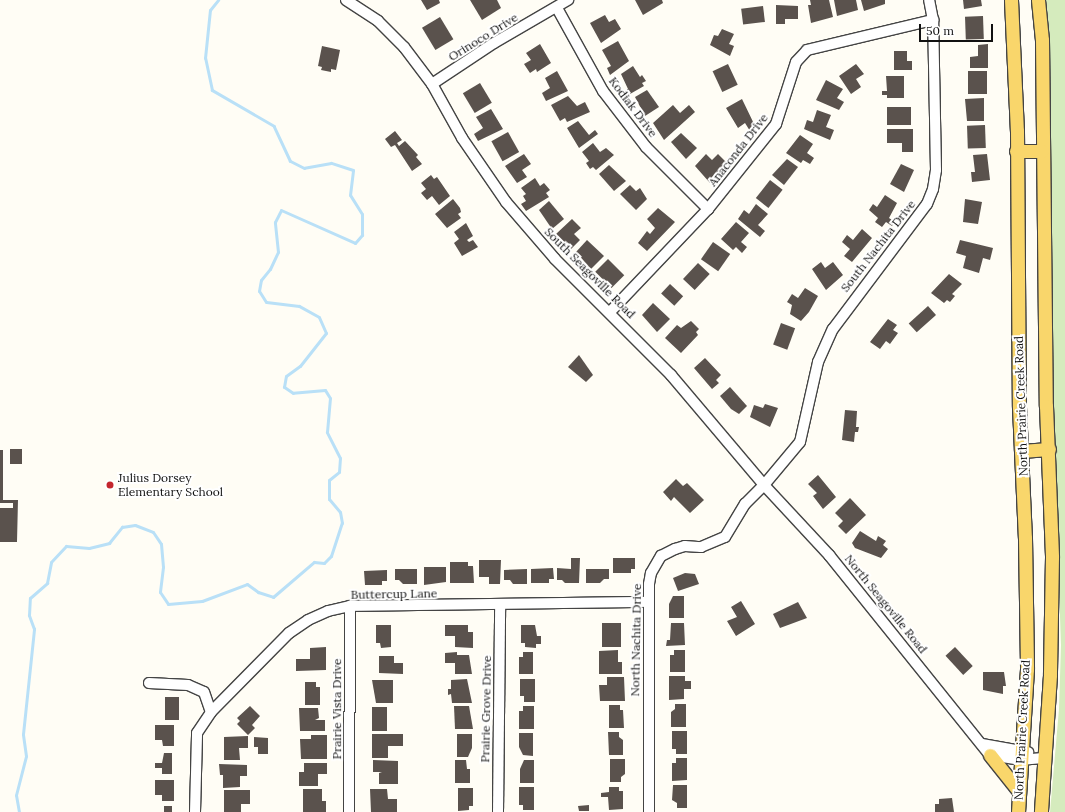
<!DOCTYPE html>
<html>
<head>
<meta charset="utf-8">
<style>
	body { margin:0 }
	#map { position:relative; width:1065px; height:812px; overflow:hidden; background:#fffdf5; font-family:Lora,serif }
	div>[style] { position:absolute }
	.green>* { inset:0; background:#d5ebbd }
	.stream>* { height:3px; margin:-1.5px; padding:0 1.5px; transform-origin:1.5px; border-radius:1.5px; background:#b9e0f7 }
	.building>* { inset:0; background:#5a524d; transform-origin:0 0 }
	.roads { filter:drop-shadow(1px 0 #444) drop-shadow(-1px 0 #444) drop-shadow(0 1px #444) drop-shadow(0 -1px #444) }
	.minor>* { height:10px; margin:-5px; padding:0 5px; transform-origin:5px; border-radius:5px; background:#fff }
	.major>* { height:13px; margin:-6.5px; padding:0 6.5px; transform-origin:6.5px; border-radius:6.5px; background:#f9d66b }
	.dots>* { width:11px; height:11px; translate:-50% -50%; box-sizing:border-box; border:2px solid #fff; border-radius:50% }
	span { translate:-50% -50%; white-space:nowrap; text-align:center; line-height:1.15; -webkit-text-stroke:4px #fff; paint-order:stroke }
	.street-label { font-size:12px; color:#111 }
	.poi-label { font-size:12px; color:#111 }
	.left { translate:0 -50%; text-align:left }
	.scale { position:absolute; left:919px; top:24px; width:74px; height:18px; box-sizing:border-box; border:2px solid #111; border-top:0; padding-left:5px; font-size:12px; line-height:14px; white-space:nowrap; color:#111; -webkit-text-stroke:3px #fff; paint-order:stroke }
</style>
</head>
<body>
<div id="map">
	<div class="green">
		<i style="clip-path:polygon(1046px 0,1065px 0,1065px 812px,1050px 812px,1059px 709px,1061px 645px,1052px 385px)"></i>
	</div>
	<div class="stream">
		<i style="left:19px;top:812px;width:17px;rotate:-100deg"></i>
		<i style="left:16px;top:795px;width:40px;rotate:-75.6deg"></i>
		<i style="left:26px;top:756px;width:22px;rotate:-98deg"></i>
		<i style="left:23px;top:734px;width:106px;rotate:-84deg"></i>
		<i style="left:34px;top:629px;width:15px;rotate:-110deg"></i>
		<i style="left:29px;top:615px;width:17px;rotate:-87deg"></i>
		<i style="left:30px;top:598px;width:23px;rotate:-41deg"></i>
		<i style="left:47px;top:583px;width:21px;rotate:-79deg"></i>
		<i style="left:51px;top:562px;width:22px;rotate:-47deg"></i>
		<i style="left:66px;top:546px;width:23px;rotate:5deg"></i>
		<i style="left:89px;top:548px;width:21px;rotate:-14deg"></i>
		<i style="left:109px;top:543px;width:21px;rotate:-51deg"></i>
		<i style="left:122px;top:527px;width:13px;rotate:-9deg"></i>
		<i style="left:135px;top:525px;width:19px;rotate:21deg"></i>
		<i style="left:153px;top:532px;width:14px;rotate:56deg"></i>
		<i style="left:161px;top:544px;width:23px;rotate:85deg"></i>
		<i style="left:163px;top:567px;width:25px;rotate:97deg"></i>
		<i style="left:160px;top:592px;width:14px;rotate:56deg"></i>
		<i style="left:168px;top:604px;width:34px;rotate:-5deg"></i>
		<i style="left:202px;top:601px;width:48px;rotate:-20.7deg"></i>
		<i style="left:247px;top:584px;width:14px;rotate:36deg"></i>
		<i style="left:258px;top:592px;width:16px;rotate:18deg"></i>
		<i style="left:273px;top:597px;width:54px;rotate:-40.5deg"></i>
		<i style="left:314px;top:562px;width:10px;rotate:6deg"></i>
		<i style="left:324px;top:563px;width:10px;rotate:-45deg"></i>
		<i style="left:331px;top:556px;width:35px;rotate:-72deg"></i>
		<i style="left:342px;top:523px;width:11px;rotate:-100deg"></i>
		<i style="left:340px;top:512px;width:17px;rotate:-130deg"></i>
		<i style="left:329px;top:499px;width:19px;rotate:-90deg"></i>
		<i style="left:329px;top:480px;width:13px;rotate:-39deg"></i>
		<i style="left:339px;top:472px;width:14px;rotate:-86deg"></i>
		<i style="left:340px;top:458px;width:29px;rotate:-117deg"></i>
		<i style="left:327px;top:432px;width:34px;rotate:-85deg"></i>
		<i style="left:330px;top:398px;width:9px;rotate:-122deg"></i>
		<i style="left:325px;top:390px;width:32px;rotate:175deg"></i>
		<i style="left:293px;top:393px;width:11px;rotate:-146deg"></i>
		<i style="left:284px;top:387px;width:11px;rotate:-80deg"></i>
		<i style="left:286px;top:376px;width:17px;rotate:-36deg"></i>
		<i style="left:300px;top:366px;width:42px;rotate:-51.8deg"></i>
		<i style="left:326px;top:333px;width:17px;rotate:-114deg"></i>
		<i style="left:319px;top:317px;width:23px;rotate:-151deg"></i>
		<i style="left:299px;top:306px;width:33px;rotate:-173deg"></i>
		<i style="left:266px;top:302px;width:13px;rotate:-122deg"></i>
		<i style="left:259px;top:291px;width:11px;rotate:-80deg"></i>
		<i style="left:261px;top:280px;width:14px;rotate:-51deg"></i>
		<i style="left:270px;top:269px;width:19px;rotate:-65deg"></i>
		<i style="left:278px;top:252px;width:30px;rotate:-96deg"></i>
		<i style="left:275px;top:222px;width:13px;rotate:-63deg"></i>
		<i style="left:281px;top:210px;width:81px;rotate:24deg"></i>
		<i style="left:355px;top:243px;width:11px;rotate:-49deg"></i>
		<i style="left:362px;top:235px;width:21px;rotate:-90deg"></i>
		<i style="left:362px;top:214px;width:22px;rotate:-122deg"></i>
		<i style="left:350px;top:195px;width:25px;rotate:-83deg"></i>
		<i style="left:353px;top:170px;width:23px;rotate:-162deg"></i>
		<i style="left:331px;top:163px;width:27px;rotate:170deg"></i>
		<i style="left:304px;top:168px;width:16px;rotate:-153deg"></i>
		<i style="left:290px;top:161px;width:38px;rotate:-115deg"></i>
		<i style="left:274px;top:126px;width:72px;rotate:-149.9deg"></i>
		<i style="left:212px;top:90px;width:33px;rotate:-102deg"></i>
		<i style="left:205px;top:58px;width:48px;rotate:-84.1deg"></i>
		<i style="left:210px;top:10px;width:13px;rotate:-51deg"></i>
	</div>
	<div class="building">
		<i style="clip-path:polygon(421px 0,439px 0,440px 3px,427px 10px)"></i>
		<i style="clip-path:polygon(470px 0,497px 0,501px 8px,482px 20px)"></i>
		<i style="clip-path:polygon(635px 0,662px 0,663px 3px,643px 15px)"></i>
		<i style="clip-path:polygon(810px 0,829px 0,833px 17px,811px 23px,808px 5px,811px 5px)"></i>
		<i style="clip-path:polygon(834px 0,856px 0,858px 10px,837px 16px)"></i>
		<i style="clip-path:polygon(861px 0,885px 0,885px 4px,864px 11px)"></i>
		<i style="clip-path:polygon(963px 0,981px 0,982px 6px,964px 9px)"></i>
		<i style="clip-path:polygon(776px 5px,798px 6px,798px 19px,785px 19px,785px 24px,776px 24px)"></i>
		<i style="left:763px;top:6px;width:16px;height:22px;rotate:83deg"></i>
		<i style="clip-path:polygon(605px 15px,609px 22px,615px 19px,621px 29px,601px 43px,590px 23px)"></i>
		<i style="left:983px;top:16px;width:23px;height:18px;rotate:88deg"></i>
		<i style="left:440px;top:17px;width:26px;height:21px;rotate:59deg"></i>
		<i style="clip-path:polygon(722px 29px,734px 34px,729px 44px,734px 46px,730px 56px,710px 45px,714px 35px,718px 36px)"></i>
		<i style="clip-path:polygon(618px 41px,629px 61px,610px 75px,607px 68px,611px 66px,602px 50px)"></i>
		<i style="clip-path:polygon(540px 44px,551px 63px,537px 72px,536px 69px,530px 73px,524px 64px,531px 60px,526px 53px)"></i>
		<i style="clip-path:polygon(988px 44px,988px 68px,970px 68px,970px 57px,978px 56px,978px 45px)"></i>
		<i style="clip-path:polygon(322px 46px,340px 50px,336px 70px,331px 69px,331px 72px,321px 70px,322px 67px,318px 66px)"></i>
		<i style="clip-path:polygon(894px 51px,907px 51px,907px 61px,912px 61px,912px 70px,894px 70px)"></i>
		<i style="left:728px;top:64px;width:23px;height:17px;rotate:65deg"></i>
		<i style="clip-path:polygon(856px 64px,864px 74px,856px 79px,861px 87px,851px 94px,839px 76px)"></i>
		<i style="clip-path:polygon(633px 66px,640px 77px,642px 75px,646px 81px,642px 83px,644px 86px,623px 98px,620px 94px,628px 89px,621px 74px)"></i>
		<i style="clip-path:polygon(557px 71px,568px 91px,546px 101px,542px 93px,550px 88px,545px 78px)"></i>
		<i style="left:968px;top:71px;width:19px;height:23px"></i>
		<i style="clip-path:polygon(886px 76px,904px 76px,904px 98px,887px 98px,887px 95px,882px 95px,882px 91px,887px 91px)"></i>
		<i style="clip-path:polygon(826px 80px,843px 89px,837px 98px,844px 102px,839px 110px,816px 100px)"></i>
		<i style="left:480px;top:83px;width:23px;height:20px;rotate:59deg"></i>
		<i style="clip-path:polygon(647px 90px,659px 107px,645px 116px,635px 97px)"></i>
		<i style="clip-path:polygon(568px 96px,577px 106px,585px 102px,590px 112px,567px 122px,565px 118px,560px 121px,551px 105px)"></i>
		<i style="clip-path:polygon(984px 98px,984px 121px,967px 121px,965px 99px)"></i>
		<i style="clip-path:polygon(742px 99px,756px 128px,750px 131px,745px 123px,738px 128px,726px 108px)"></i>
		<i style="clip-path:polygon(673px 105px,680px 113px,689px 105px,695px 112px,664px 140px,653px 123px)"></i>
		<i style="left:887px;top:107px;width:24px;height:18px"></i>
		<i style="clip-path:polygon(491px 109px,503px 129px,478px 141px,474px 134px,483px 128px,476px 117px)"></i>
		<i style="clip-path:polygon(817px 110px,831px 115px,826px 127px,834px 130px,830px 140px,804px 129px,807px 120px,813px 122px)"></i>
		<i style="clip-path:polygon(578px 121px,589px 135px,595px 130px,598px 134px,579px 148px,567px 128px)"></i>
		<i style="left:985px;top:125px;width:23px;height:18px;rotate:88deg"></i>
		<i style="clip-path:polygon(887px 129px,913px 129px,913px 152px,902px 152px,902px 143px,887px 143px)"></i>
		<i style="clip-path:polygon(395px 131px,402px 140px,397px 143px,399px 146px,405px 141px,418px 155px,416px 157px,422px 164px,412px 171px,395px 145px,391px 147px,385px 139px)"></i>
		<i style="left:508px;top:132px;width:23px;height:19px;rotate:61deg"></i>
		<i style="clip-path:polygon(681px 133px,697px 148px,686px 159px,671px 142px)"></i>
		<i style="clip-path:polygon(800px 135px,813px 144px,807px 153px,814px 158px,810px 164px,803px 160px,801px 163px,786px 153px)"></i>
		<i style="clip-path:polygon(593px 143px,600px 152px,606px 148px,614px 155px,596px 170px,593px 167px,590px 169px,586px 163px,589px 161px,582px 152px)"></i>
		<i style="clip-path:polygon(524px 154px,531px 164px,522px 170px,527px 177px,517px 183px,505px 166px)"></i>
		<i style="clip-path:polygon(706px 154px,712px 160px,718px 154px,728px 164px,710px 183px,695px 166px)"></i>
		<i style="clip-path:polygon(987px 154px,990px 180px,972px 182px,971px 172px,975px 172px,973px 155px)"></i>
		<i style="clip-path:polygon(787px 159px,798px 167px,784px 185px,772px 175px)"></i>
		<i style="clip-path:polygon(901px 164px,914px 170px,904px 192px,890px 184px)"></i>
		<i style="clip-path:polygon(609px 165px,626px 181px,614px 191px,599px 174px)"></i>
		<i style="clip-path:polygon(431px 175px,434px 179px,437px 177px,450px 196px,439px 205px,432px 196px,427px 200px,421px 193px,426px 189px,421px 183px)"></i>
		<i style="clip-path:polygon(535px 178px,540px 186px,544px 183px,550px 190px,546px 193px,549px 197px,526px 211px,521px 204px,526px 201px,523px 196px,526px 194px,521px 188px)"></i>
		<i style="left:770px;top:180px;width:16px;height:23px;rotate:38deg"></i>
		<i style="clip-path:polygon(630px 185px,636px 191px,640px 188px,647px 199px,636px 210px,620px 194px)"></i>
		<i style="clip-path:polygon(885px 195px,897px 203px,889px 218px,895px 222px,892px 226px,886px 222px,882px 227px,875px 222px,878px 218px,869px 210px,873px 204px,877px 207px)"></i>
		<i style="clip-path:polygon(453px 199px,460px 208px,461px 212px,458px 214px,461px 218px,447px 228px,435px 214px)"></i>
		<i style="clip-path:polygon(965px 199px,982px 202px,978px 224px,963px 222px)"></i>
		<i style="clip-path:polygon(549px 201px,564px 219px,552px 229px,539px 210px)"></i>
		<i style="clip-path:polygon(756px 204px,768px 214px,758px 225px,765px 231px,760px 237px,738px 219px,744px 210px,749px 214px)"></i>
		<i style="clip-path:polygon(658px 208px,675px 222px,647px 251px,638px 243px,647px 231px,650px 234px,655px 228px,647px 219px)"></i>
		<i style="clip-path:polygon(572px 219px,581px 228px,574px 234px,580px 240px,571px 249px,556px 234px)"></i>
		<i style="clip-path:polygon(736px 222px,749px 233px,741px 242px,747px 247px,742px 253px,736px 247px,733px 250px,721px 239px)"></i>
		<i style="clip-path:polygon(466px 223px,473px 236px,467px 240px,469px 242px,473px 240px,478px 247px,462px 256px,454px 243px,459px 239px,454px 232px)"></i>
		<i style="clip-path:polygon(862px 229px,872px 238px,852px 262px,844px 256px,850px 249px,842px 242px,847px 235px,853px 240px)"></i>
		<i style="clip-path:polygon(587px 240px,604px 256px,591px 269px,576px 252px)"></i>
		<i style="clip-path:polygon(960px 240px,993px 248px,990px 260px,983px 258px,979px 273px,963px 268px,966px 256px,956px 253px)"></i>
		<i style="left:713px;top:242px;width:21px;height:21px;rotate:35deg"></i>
		<i style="left:608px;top:259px;width:23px;height:18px;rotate:45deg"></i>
		<i style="clip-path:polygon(821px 262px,825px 268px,833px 262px,843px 275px,826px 290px,812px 269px)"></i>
		<i style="left:698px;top:263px;width:16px;height:22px;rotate:43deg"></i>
		<i style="clip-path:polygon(949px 274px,962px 284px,952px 294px,955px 296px,950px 302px,947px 300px,944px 303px,931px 293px)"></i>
		<i style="left:670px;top:284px;width:18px;height:13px;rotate:43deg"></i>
		<i style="clip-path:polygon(805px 288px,818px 296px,809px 312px,801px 321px,790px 314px,792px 305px,787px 302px,792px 294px,798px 298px)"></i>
		<i style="clip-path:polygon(653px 303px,670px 319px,657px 332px,642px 315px)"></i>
		<i style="left:928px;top:306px;width:12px;height:26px;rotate:48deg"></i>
		<i style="clip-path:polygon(888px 319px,897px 325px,893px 330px,898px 333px,890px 344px,886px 341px,880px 349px,870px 342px)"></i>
		<i style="clip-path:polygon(691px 321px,699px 329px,696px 332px,698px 335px,681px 353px,665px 338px,677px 325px,681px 328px)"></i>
		<i style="left:781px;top:323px;width:15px;height:23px;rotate:20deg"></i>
		<i style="clip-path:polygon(579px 355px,593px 375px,586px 382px,568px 367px)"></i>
		<i style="clip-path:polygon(705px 358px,721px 375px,716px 380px,719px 383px,712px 389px,694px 368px)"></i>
		<i style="clip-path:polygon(730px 387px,747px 406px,739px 414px,731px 409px,720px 396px)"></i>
		<i style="clip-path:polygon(765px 404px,778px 408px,770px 427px,750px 417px,754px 405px,763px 408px)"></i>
		<i style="clip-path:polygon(845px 410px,857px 411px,856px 427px,859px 427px,858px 432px,855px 432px,854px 442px,842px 440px)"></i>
		<i style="left:10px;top:449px;width:12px;height:15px"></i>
		<i style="clip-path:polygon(0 450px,3px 450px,3px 500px,18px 500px,17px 542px,0 542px,0 508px,13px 508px,13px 503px,0 503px)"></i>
		<i style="clip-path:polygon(818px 475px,836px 497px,823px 509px,813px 496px,817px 493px,808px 484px)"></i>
		<i style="clip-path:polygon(676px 479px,683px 486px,687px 483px,704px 500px,690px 513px,674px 497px,671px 501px,663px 492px)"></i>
		<i style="clip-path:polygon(850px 498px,866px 515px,846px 534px,838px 526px,843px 521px,835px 513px)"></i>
		<i style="clip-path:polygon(860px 531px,876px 541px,878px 536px,886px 541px,883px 545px,888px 549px,881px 558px,855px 548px,852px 543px)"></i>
		<i style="clip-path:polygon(571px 558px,580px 558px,579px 583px,565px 583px,562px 580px,557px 580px,557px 568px,571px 569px)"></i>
		<i style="clip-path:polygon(613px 558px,635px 558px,635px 569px,631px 569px,631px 573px,613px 573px)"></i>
		<i style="clip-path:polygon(479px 560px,501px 560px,500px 584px,489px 584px,489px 577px,479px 577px)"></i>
		<i style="clip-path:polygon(450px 562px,468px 562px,468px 566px,473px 566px,474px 583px,450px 583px)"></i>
		<i style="clip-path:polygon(424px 567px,446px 567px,446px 582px,424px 585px)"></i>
		<i style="clip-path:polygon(553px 568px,554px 579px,549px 579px,549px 583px,531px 583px,531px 569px)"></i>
		<i style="clip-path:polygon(395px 569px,417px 569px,417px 584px,403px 584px,399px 580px,395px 580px)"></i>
		<i style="clip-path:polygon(527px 569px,527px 584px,513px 584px,510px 580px,504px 580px,504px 570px)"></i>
		<i style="clip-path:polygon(586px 569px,609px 569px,609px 579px,604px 579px,600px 583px,586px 583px)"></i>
		<i style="clip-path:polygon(387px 570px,387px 581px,382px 581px,382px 585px,365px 585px,364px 571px)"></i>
		<i style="clip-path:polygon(685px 573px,695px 574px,699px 584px,678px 591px,673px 578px)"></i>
		<i style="clip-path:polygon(673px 596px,684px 596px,684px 618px,669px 618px,669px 604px)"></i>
		<i style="clip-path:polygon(741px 601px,755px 624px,736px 636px,727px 621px,737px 617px,731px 607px)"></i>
		<i style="clip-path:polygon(798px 602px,807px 618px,780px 628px,773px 614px)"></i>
		<i style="left:602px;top:623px;width:19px;height:24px"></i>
		<i style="clip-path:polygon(671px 623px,684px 623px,685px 645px,666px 646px,667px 640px,670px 640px)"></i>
		<i style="clip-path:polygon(376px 625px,391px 625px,391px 647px,381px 648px,380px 643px,376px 643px)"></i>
		<i style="clip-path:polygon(445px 625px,468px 625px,468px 632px,473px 632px,473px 648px,455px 647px,455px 636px,445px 636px)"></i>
		<i style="clip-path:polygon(521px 625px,535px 625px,537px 636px,541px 636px,541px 644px,536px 644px,536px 648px,525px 647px,525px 643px,521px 643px)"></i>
		<i style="clip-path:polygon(326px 647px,326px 670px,296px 671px,296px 659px,310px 659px,310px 648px)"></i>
		<i style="left:955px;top:647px;width:26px;height:13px;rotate:47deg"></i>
		<i style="clip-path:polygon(618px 650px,618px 662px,622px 662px,622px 674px,599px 674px,599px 651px)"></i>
		<i style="clip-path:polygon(674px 650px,685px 650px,685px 672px,670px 672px,670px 655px,674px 655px)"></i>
		<i style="clip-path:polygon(457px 652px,457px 655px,469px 655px,472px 674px,455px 674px,455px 663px,445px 663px,445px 653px)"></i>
		<i style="clip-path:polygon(523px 652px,533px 652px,533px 674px,519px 674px,519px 657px,523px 657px)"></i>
		<i style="clip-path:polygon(379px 656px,394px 656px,394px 663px,403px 663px,403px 674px,379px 673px)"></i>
		<i style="clip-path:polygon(983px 672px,1004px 672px,1006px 686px,1003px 686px,1003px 694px,983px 690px)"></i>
		<i style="clip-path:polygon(669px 676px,685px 676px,685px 681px,691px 681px,691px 689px,684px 689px,684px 699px,669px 700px)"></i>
		<i style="clip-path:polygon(607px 677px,624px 677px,625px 701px,600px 701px,599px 685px,607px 685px)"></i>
		<i style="clip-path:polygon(467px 679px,472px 703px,452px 703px,451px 694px,448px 695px,448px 689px,451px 689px,451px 680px)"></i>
		<i style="clip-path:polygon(520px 679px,535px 679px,535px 702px,524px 702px,524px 696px,520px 696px)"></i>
		<i style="clip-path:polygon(372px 680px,393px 680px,393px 703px,376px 703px)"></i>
		<i style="clip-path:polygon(305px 682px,316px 682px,316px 687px,320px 687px,320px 705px,305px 705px)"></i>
		<i style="left:165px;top:697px;width:14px;height:23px"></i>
		<i style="clip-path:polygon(675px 704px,686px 704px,686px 727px,671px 727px,671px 712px,675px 709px)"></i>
		<i style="clip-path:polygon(609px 705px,620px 705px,620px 710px,623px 710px,624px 728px,609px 728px)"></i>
		<i style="clip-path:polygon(250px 706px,260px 716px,252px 725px,255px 728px,248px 735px,237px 724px,240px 721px,237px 718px)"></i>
		<i style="clip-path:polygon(454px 706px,469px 706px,473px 729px,455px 729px)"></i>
		<i style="clip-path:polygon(523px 706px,534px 706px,534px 729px,519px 729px,519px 711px,523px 711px)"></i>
		<i style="left:372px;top:707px;width:15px;height:24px"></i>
		<i style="clip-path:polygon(299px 708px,318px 708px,319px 718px,315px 720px,325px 720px,325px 731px,300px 731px)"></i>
		<i style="clip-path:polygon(155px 725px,174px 725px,174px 746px,163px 746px,162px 740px,155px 740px)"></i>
		<i style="clip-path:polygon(672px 731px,687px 731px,687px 754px,676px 754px,676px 749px,672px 749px)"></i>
		<i style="clip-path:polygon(608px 732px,619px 732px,619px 737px,623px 740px,623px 755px,609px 755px)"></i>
		<i style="clip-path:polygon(519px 733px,533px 733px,533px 756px,523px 755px,519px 747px)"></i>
		<i style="clip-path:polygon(372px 734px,403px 734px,403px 746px,388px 746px,388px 758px,372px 758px)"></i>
		<i style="clip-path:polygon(457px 734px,472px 734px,472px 748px,468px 757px,457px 757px)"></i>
		<i style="clip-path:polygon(311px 735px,327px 735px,327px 759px,301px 759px,300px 739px,311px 739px)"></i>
		<i style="clip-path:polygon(248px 736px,248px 748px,239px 748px,240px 760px,224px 760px,224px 737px)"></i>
		<i style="clip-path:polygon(254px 737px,268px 738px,268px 754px,258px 754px,258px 747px,254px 747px)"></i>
		<i style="clip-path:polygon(164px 753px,172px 753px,172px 774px,162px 774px,162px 768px,155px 768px,155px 763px,162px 763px)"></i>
		<i style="clip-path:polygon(676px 758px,687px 758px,687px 780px,672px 781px,672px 763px,676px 763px)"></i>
		<i style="clip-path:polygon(610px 759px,625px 759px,625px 774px,621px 777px,621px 782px,610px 782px)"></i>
		<i style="clip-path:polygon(373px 760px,398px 761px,398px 784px,379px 784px,379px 773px,382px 772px,373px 772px)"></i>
		<i style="clip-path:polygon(455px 760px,466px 760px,467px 769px,470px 769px,470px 783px,455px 783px)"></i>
		<i style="clip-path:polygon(524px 760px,534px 760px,534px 783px,520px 783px,520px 769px)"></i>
		<i style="clip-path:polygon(304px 763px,327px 763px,327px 774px,318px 774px,318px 786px,299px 786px,299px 772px,304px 772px)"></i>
		<i style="clip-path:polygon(219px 764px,247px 765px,247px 776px,240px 776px,240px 787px,223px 788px,223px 775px,220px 775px)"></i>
		<i style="clip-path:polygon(155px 780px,174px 780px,174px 801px,162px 801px,162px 795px,155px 795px)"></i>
		<i style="clip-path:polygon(673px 785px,687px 785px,687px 808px,677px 808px,677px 803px,672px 800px)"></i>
		<i style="clip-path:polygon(519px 787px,534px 787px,534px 810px,523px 810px,523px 805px,519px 805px)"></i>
		<i style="clip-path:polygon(609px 787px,619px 787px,619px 791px,623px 791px,623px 809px,609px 810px,608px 797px,601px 797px,601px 793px,609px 792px)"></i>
		<i style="clip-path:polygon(458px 788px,473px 788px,473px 806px,469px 806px,469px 810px,458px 811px)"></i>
		<i style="clip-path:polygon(303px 789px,322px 789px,322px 801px,326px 801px,326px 812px,303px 812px)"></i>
		<i style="clip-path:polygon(370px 789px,387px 789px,388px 799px,397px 799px,397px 812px,371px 812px)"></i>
		<i style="clip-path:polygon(224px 790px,250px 790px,250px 804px,241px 804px,241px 812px,224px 812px)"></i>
		<i style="clip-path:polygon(952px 798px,954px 812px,935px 812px,935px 804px,939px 804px,939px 799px)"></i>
		<i style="clip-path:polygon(589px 805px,589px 811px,579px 811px,578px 806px)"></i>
		<i style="left:164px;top:806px;width:8px;height:6px"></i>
	</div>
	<div class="roads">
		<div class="minor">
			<i style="left:346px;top:0;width:38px;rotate:33deg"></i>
			<i style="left:378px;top:21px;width:37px;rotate:45deg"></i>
			<i style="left:404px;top:47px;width:46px;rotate:52.9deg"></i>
			<i style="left:432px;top:84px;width:62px;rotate:60.9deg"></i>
			<i style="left:462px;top:138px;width:78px;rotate:55.5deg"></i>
			<i style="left:506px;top:202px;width:75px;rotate:49.3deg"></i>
			<i style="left:555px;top:259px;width:164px;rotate:45deg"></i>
			<i style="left:671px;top:375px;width:144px;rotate:49.8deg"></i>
			<i style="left:764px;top:485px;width:96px;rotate:47.1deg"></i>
			<i style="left:829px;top:555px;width:257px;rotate:51.2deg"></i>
			<i style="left:990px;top:755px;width:30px;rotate:9deg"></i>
			<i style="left:1020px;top:760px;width:23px;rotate:-5deg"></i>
			<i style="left:557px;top:8px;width:95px;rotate:61deg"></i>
			<i style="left:603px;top:91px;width:71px;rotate:52.5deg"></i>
			<i style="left:646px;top:147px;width:88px;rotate:45deg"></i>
			<i style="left:432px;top:84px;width:74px;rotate:-33.5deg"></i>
			<i style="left:494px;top:43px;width:86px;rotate:-30.2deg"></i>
			<i style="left:610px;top:312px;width:142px;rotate:-46.4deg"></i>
			<i style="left:708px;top:209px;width:109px;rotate:-51.3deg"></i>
			<i style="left:776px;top:124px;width:65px;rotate:-72.1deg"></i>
			<i style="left:796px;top:62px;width:16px;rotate:-47deg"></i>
			<i style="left:807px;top:50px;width:130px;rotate:-13.4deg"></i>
			<i style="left:149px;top:683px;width:39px;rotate:3deg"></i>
			<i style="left:188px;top:685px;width:17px;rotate:24deg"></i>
			<i style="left:204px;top:692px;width:21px;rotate:71deg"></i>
			<i style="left:982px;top:744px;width:47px;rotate:9.9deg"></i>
			<i style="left:195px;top:812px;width:79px;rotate:-88.5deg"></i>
			<i style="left:197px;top:733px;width:25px;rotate:-56deg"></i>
			<i style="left:211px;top:712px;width:111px;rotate:-45.4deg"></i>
			<i style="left:289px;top:633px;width:23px;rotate:-34deg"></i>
			<i style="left:308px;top:620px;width:22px;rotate:-24deg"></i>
			<i style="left:328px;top:611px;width:23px;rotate:-13deg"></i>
			<i style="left:350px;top:606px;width:299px;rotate:-0.8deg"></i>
			<i style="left:349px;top:812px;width:206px;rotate:-89.7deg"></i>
			<i style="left:498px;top:812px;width:206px;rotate:-89.4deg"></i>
			<i style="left:649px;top:812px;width:228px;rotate:-90deg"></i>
			<i style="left:649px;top:584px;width:11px;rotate:-80deg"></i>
			<i style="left:651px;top:573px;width:20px;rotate:-60deg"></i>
			<i style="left:661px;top:556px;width:16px;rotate:-27deg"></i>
			<i style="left:675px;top:549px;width:10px;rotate:-17deg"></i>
			<i style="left:685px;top:546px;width:16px;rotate:4deg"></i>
			<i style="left:701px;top:547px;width:26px;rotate:-23deg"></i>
			<i style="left:725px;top:537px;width:39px;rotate:-59deg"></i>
			<i style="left:745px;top:504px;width:27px;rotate:-45deg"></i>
			<i style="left:764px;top:485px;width:56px;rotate:-50.1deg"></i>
			<i style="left:800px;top:442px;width:82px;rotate:-77.3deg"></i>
			<i style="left:818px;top:362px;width:36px;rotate:-66deg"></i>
			<i style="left:833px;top:329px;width:156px;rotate:-53.1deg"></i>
			<i style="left:927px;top:204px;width:16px;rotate:-68deg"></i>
			<i style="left:933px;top:189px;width:19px;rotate:-81deg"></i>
			<i style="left:936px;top:170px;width:150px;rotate:-91.1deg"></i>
			<i style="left:933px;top:20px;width:20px;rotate:-101deg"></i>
		</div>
		<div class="major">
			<i style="left:1011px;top:0;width:131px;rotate:87.4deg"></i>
			<i style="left:1017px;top:131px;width:276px;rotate:89.6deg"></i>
			<i style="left:1019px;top:407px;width:131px;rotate:87.4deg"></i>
			<i style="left:1025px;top:538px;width:131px;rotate:89.1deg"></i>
			<i style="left:1027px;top:669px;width:143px;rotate:93.6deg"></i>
			<i style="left:1038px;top:0;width:40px;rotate:84.3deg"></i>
			<i style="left:1042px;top:40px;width:366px;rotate:89.4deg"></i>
			<i style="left:1046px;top:406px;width:151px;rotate:87.7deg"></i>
			<i style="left:1052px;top:557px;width:118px;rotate:91deg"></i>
			<i style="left:1050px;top:675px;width:137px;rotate:93.8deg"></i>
			<i style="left:1016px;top:151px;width:26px"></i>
			<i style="left:1021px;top:451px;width:28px;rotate:-4deg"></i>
			<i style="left:990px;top:755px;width:43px;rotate:51.5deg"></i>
		</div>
	</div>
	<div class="dots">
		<i style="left:110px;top:485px;background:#c4262e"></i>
	</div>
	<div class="street-label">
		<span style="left:483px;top:37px;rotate:-32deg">Orinoco Drive</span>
		<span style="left:633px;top:107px;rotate:53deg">Kodiak Drive</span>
		<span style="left:738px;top:150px;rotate:-52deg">Anaconda Drive</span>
		<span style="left:878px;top:246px;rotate:-52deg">South Nachita Drive</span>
		<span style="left:590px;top:273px;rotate:45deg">South Seagoville Road</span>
		<span style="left:1021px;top:406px;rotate:-92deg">North Prairie Creek Road</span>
		<span style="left:394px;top:594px;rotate:-1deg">Buttercup Lane</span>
		<span style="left:886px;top:604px;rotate:51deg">North Seagoville Road</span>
		<span style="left:636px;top:640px;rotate:-89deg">North Nachita Drive</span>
		<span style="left:337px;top:709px;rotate:-90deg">Prairie Vista Drive</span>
		<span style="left:486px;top:709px;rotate:-89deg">Prairie Grove Drive</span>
		<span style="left:1022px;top:730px;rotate:-87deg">North Prairie Creek Road</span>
	</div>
	<div class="poi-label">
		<span class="left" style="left:118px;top:485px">Julius Dorsey<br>Elementary School</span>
	</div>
	<div class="scale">50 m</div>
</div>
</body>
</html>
